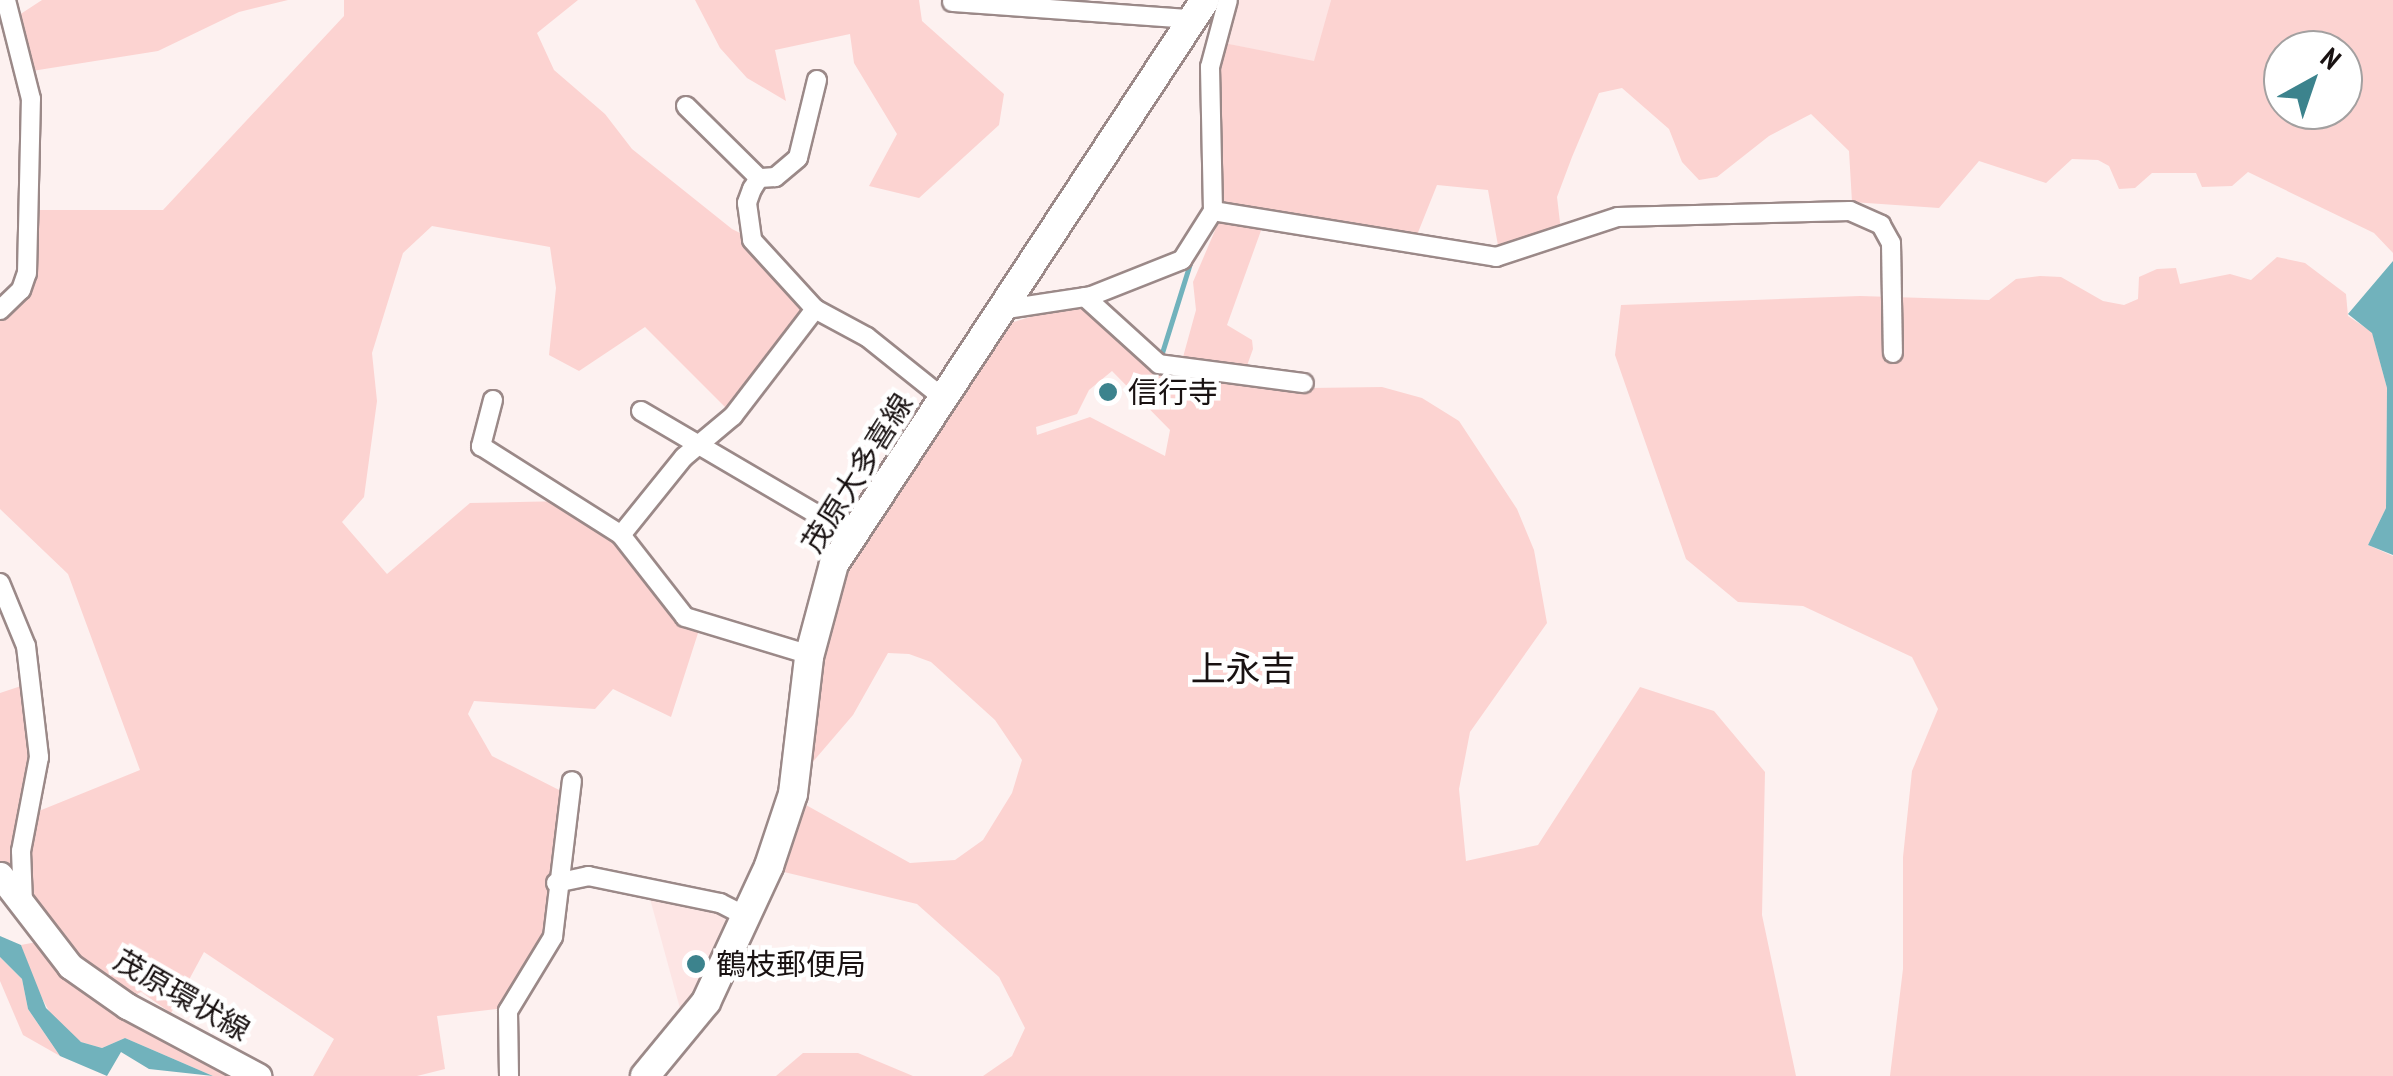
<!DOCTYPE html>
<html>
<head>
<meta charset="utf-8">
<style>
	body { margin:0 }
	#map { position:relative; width:2393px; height:1076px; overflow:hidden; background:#fdf1f0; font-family:"PT Sans Narrow","Noto Sans JP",sans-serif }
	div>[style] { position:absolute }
	.built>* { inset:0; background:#fde5e4 }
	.green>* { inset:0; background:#fcd3d1 }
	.water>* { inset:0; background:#71b2bc }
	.stream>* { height:5px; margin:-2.5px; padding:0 2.5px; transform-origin:2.5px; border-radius:2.5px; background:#71b2bc }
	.roads { filter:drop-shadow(2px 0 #9b8988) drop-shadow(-2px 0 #9b8988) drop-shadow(0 2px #9b8988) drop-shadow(0 -2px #9b8988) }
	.minor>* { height:18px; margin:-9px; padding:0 9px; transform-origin:9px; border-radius:9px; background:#fff }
	.secondary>* { height:25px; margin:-12.5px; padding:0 12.5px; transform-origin:12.5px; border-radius:12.5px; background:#fff }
	.primary>* { height:28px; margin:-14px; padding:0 14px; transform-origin:14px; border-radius:14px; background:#fff }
	.dots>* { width:28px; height:28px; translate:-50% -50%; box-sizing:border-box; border:5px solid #fff; border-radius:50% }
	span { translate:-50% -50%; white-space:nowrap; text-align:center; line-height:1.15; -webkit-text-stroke:9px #fff; paint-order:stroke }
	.poi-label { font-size:30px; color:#191212 }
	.left { translate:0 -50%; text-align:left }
	.street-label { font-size:30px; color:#191212 }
	.quarter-label { font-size:35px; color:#191212 }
	.north { position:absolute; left:2263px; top:30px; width:100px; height:100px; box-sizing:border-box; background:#fff; border:2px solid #a3a0a0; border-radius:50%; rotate:40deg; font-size:28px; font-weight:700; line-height:40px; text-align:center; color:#191212 }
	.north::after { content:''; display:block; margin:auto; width:35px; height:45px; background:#3c838d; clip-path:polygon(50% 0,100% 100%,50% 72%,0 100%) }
</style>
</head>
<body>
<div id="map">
	<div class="built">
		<i style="clip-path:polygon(1233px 0,1331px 0,1315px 62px,1219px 42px)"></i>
		<i style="clip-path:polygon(649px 895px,712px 905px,738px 918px,684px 1023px)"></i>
	</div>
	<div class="green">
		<i style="clip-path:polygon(42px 0,288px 0,239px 12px,158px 51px,32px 71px,16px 17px)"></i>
		<i style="clip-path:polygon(344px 0,578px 0,537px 33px,554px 70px,605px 114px,632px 149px,732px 229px,760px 243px,814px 303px,732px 414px,645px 327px,579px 371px,549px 355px,556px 288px,550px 247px,432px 226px,403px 253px,372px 353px,377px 401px,364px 497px,342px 522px,387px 574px,470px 503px,565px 501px,634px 552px,684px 623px,699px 630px,671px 717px,613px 689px,595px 709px,474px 701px,468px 714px,492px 756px,563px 792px,549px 935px,505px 1008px,437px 1016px,445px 1069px,417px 1076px,313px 1076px,334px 1039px,204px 952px,171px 1013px,141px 992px,128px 999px,73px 956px,31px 899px,25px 861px,34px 813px,140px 770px,68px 574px,0 509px,0 319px,21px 298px,29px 210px,163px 210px,344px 16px)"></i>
		<i style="clip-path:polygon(695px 0,919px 0,922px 21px,1004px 94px,999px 125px,919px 198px,869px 186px,897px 134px,854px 63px,850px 34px,775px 50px,786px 101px,747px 78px,720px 48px)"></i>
		<i style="clip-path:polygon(evenodd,1331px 0,2393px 0,2393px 253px,2374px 233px,2248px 172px,2232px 186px,2202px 187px,2196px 173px,2152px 173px,2135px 188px,2119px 189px,2109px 166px,2098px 160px,2072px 159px,2046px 183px,1979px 161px,1939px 208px,1852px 202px,1849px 151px,1811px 114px,1769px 136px,1717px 177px,1699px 180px,1682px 162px,1669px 129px,1622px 88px,1599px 93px,1572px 157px,1557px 197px,1561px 231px,1499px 251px,1488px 190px,1437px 185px,1415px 240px,1227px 209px,1217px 199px,1219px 42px,1314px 61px,1331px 0,2283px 50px,2343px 50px,2343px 110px,2283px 110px,2283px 50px)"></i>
		<i style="clip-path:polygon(1228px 217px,1263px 225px,1227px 325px,1252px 340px,1253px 349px,1245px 371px,1180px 368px,1196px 310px,1193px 282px,1219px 221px)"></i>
		<i style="clip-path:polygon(2277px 257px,2305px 263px,2346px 294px,2348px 316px,2372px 332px,2387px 388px,2386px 508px,2368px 545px,2393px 556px,2393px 1076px,1890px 1076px,1903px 969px,1903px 857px,1912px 771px,1938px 709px,1912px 657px,1803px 606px,1738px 602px,1686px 559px,1615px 355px,1621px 305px,1860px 296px,1989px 300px,2016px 279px,2040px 276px,2061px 277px,2103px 301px,2124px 305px,2138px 299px,2139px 277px,2157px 269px,2176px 268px,2180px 284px,2230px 274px,2251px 280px)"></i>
		<i style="clip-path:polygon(evenodd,1083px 301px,1157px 366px,1310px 388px,1382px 387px,1422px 398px,1459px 421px,1517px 509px,1534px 550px,1547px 623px,1470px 732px,1459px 789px,1466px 861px,1538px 845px,1640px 687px,1714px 711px,1765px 772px,1762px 915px,1796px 1076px,983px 1076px,1012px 1056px,1025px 1028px,999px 977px,917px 904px,784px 872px,806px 805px,910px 863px,955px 860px,983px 840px,1012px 793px,1022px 760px,995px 720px,931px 662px,909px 654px,888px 653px,853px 715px,811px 764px,826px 640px,843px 579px,863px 542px,1007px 324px,1083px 301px,1112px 371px,1170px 430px,1165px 456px,1090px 417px,1037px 435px,1036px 427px,1077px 414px,1089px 390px,1112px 371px)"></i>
		<i style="clip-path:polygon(27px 684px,32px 760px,17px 876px,0 867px,0 693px)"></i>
		<i style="clip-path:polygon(42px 941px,237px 1076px,213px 1076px,125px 1038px,102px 1048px,81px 1042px,55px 1022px,37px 989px,21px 945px)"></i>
		<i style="clip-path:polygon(0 957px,22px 979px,28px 1009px,60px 1056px,23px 1035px,0 981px)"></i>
		<i style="clip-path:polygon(803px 1053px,858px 1053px,913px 1076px,776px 1076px)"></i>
	</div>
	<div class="water">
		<i style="clip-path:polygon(2393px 261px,2393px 555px,2368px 545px,2386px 508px,2387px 388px,2372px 333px,2348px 314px)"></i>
		<i style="clip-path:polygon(0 936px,21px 945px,46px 1008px,81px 1042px,102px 1048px,125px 1038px,213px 1076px,149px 1069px,121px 1052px,107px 1076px,60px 1056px,28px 1009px,22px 979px,0 957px)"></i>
	</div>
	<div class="stream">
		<i style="left:1160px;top:359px;width:101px;rotate:-72.6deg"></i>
	</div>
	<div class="roads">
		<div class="minor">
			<i style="left:952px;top:2px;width:241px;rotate:4.1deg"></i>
			<i style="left:817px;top:80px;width:80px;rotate:103.7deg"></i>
			<i style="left:798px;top:158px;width:30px;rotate:140deg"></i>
			<i style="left:775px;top:177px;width:16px;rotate:176deg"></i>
			<i style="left:759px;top:178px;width:13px;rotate:122deg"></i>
			<i style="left:752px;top:189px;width:15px;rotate:110deg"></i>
			<i style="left:747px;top:203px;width:37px;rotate:82deg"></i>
			<i style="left:752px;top:240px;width:93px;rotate:47.6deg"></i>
			<i style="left:815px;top:309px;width:59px;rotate:28.3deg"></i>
			<i style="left:867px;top:337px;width:96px;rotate:38.7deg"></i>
			<i style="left:686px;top:106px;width:103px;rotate:44.6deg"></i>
			<i style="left:1213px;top:211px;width:287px;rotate:9.2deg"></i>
			<i style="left:1496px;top:257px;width:128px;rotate:-18.2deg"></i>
			<i style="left:1618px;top:217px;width:232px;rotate:-1.5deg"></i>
			<i style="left:1850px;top:211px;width:34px;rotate:24deg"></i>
			<i style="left:1881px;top:225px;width:21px;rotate:61deg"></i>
			<i style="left:1891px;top:243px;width:110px;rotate:89deg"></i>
			<i style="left:1085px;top:297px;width:100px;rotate:42.2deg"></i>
			<i style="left:1159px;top:364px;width:146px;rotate:7.5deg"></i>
			<i style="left:0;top:310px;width:29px;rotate:-44deg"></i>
			<i style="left:21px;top:290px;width:18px;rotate:-71deg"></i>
			<i style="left:27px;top:273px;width:174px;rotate:-88.7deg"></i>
			<i style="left:31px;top:99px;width:102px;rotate:-104.2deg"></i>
			<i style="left:1000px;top:310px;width:92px;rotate:-8.7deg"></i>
			<i style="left:1091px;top:296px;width:98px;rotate:-21.6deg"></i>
			<i style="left:1182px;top:260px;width:58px;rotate:-57.7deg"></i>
			<i style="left:1213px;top:211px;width:144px;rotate:-91.2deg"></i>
			<i style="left:1210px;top:67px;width:69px;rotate:-75deg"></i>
			<i style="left:493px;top:400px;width:48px;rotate:104.6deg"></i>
			<i style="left:481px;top:446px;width:166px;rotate:32.4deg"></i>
			<i style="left:621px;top:535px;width:104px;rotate:52deg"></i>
			<i style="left:685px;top:617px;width:131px;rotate:16.9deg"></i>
			<i style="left:641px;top:411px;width:243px;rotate:30.4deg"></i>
			<i style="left:621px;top:535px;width:100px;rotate:-51.1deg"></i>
			<i style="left:684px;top:457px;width:64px;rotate:-39.9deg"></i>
			<i style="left:733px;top:416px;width:135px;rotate:-52.5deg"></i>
			<i style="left:0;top:583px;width:68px;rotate:67.6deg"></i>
			<i style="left:26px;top:646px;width:112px;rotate:83.3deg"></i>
			<i style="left:39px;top:757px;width:96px;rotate:100.8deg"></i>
			<i style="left:21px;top:851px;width:53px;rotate:87.8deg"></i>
			<i style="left:556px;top:883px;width:33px;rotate:-12deg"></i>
			<i style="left:588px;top:876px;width:135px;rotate:11.6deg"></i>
			<i style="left:720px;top:903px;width:30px;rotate:27deg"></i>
			<i style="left:509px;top:1076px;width:65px;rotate:-90.9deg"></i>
			<i style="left:508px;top:1011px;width:87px;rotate:-58.7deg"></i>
			<i style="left:553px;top:937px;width:157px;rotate:-83.1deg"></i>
		</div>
		<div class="secondary">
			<i style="left:0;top:875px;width:115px;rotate:52.4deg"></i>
			<i style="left:70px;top:966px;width:70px;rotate:35.1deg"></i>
			<i style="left:127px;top:1006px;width:149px;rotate:28.1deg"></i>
		</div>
		<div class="primary">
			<i style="left:645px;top:1076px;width:96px;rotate:-50.5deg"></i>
			<i style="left:706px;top:1002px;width:150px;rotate:-65.1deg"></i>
			<i style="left:769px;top:866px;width:76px;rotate:-71.6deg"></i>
			<i style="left:793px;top:794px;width:138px;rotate:-83.3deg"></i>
			<i style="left:809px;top:657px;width:96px;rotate:-75deg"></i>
			<i style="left:834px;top:564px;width:675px;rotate:-56.66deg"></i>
		</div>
	</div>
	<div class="dots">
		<i style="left:1108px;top:392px;background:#3c838d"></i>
		<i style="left:696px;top:964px;background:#3c838d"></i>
	</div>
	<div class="poi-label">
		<span class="left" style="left:1128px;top:392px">信行寺</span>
		<span class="left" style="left:716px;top:964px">鶴枝郵便局</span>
	</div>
	<div class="street-label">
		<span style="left:857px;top:473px;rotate:-58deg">茂原大多喜線</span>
		<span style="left:182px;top:995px;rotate:30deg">茂原環状線</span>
	</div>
	<div class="quarter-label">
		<span style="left:1243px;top:668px">上永吉</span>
	</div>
	<div class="north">N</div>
</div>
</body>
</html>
